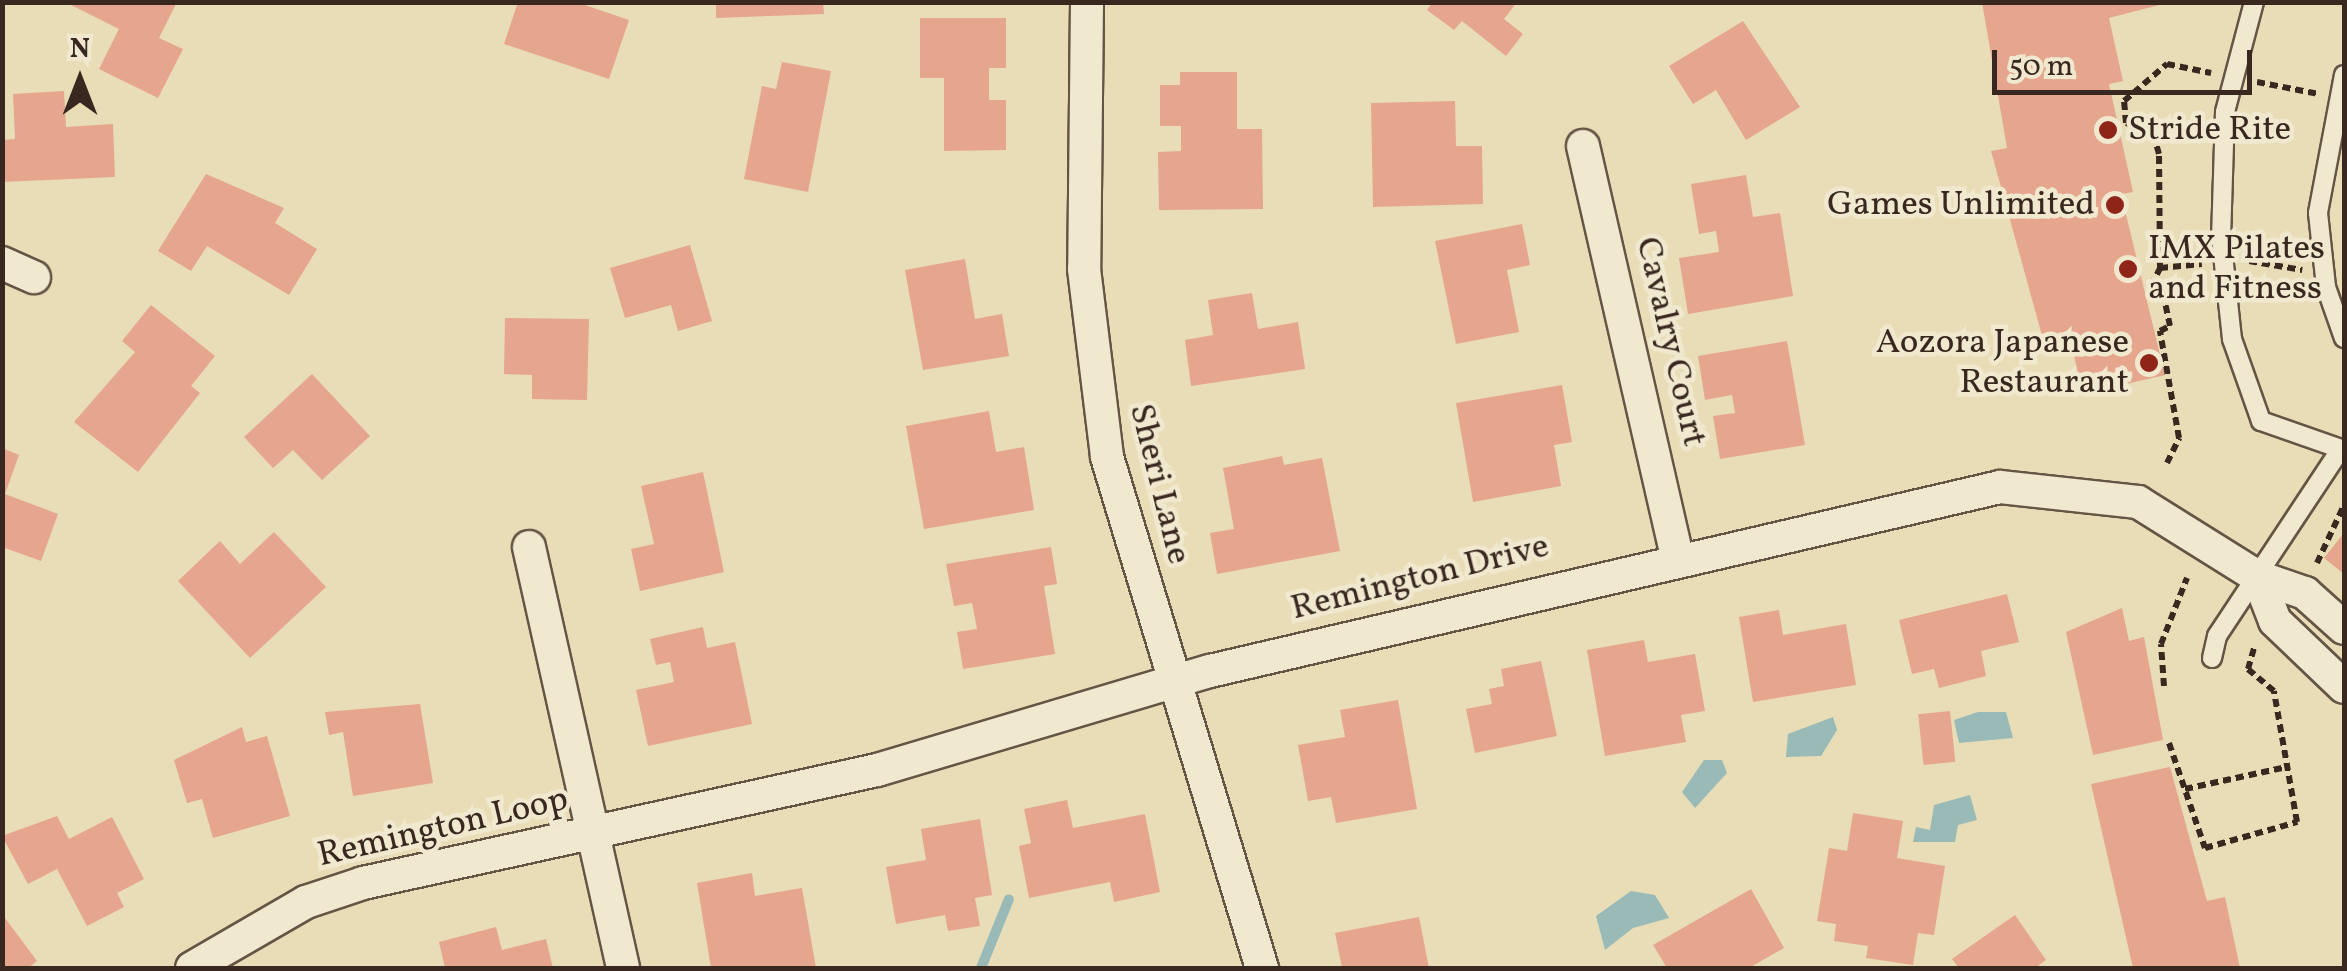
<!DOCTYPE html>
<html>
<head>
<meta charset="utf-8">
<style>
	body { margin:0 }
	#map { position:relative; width:2347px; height:971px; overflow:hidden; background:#e8ddb7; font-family:Vollkorn,serif }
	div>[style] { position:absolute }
	.water>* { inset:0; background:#99bab7 }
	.stream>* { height:10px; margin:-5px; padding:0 5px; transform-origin:5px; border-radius:5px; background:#99bab7 }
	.building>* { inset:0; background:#e6a58d; transform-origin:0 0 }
	.path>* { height:6px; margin-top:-3px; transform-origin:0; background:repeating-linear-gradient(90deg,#38281f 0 8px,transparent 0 13px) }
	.roads { filter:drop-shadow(2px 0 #645545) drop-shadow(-2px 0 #645545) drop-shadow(0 2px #645545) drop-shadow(0 -2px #645545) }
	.lane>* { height:18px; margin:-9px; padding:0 9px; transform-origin:9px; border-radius:9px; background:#f0e9d0 }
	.street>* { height:32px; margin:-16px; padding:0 16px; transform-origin:16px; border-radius:16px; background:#f0e9d0 }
	.dots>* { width:28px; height:28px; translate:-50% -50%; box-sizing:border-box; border:5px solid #f0e9d0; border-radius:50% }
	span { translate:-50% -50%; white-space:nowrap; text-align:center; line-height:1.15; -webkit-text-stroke:9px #f0e9d0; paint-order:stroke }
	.poi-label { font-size:35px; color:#38281f }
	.left { translate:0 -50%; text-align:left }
	.right { translate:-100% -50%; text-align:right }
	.street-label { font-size:35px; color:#38281f }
	.frame { position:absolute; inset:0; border:5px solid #38281f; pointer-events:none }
	.north { position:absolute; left:30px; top:30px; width:100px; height:100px; -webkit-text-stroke:8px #f0e9d0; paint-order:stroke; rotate:0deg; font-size:28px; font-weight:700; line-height:40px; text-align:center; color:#38281f }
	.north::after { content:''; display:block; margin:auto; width:35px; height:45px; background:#38281f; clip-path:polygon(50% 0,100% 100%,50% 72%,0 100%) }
	.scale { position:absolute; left:1992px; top:50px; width:260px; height:45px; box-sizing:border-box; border:5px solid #38281f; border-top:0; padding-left:12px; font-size:30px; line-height:35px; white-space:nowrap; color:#38281f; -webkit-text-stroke:8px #f0e9d0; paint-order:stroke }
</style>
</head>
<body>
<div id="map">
	<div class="water">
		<i style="clip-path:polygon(1978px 712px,2006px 712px,2013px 738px,1959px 743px,1954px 720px)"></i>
		<i style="clip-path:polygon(1833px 717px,1837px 730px,1821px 756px,1786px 757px,1788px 734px)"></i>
		<i style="clip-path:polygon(1704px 760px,1722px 760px,1727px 773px,1695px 808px,1682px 792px)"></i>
		<i style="clip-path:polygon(1970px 795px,1977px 820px,1958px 825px,1955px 842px,1913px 842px,1916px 827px,1930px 830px,1934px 805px)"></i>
		<i style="clip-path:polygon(1631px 891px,1655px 895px,1669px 918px,1633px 928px,1605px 950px,1596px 916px)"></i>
	</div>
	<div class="stream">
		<i style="left:981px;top:968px;width:74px;rotate:-67.9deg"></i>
	</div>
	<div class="building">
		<i style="clip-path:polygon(65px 2px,177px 2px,159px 38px,183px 49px,158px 98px,99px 69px,119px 29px)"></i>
		<i style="clip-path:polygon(518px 2px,576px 2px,629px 20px,609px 79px,504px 44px)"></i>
		<i style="clip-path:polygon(716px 2px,823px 2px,824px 14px,716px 18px)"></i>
		<i style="clip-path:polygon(1433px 2px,1517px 2px,1504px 19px,1523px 34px,1506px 56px,1462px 21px,1454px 30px,1427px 10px)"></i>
		<i style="clip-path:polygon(1982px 2px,2171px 2px,2109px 18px,2123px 81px,2109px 84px,2133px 192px,2121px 194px,2165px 375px,2083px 394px,2069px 334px,2043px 339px,1991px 151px,2007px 148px)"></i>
		<i style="clip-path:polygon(920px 18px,1006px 18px,1006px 68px,989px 68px,989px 100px,1006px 100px,1006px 150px,944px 151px,944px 78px,920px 78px)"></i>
		<i style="clip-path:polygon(1743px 21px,1800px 107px,1746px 140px,1716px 90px,1693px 104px,1669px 66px)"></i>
		<i style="clip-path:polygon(782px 62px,831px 71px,808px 192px,744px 179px,762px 86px,776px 89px)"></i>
		<i style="clip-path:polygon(1180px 72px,1237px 72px,1237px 129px,1262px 129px,1263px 209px,1159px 210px,1158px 152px,1181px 151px,1181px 126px,1160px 126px,1160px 85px,1180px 85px)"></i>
		<i style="clip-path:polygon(64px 91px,66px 127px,113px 124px,115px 177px,2px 182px,2px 140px,15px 139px,13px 94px)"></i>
		<i style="clip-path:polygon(1455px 101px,1456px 146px,1482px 146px,1483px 204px,1373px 207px,1371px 103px)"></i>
		<i style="clip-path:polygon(206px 174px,284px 208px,275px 223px,317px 249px,289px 295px,207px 246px,191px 271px,158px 251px)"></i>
		<i style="clip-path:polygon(1746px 175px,1753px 217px,1780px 213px,1793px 296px,1688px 314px,1679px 258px,1719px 252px,1716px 231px,1699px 234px,1691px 184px)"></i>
		<i style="clip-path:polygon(1522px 224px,1530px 265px,1507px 270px,1519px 332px,1456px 344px,1435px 241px)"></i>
		<i style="clip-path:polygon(690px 245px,712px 321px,678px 331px,671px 305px,625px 318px,610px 268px)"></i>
		<i style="clip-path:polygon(965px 259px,975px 319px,1002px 314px,1009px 356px,923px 370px,905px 270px)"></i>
		<i style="clip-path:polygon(1252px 293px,1258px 329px,1298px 322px,1305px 369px,1191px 386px,1185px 340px,1213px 335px,1208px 300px)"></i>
		<i style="clip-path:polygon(151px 305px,215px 356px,191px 386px,200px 393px,138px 472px,74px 422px,135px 352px,122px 341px)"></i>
		<i style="clip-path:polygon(505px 318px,589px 319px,587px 400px,532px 399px,532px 375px,504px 374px)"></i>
		<i style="clip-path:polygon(1787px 341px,1805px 445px,1720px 459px,1713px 416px,1735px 413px,1732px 395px,1705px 400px,1698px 356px)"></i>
		<i style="clip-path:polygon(312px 374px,370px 436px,322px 480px,293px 450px,273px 468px,244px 437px)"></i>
		<i style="clip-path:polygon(1562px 385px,1572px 442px,1554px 445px,1561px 486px,1473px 502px,1456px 403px)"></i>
		<i style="clip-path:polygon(989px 411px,996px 452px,1024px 447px,1034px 510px,924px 529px,906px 426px)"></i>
		<i style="clip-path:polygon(2px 448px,19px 455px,5px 494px,58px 514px,41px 561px,2px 547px)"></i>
		<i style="clip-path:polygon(1282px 456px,1284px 465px,1322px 458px,1340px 551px,1217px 574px,1210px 533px,1234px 529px,1223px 468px)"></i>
		<i style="clip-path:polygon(703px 472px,724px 572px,640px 591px,631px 549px,654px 544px,641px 486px)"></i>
		<i style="clip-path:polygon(274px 532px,326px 587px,250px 658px,178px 581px,220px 541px,240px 564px)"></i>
		<i style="clip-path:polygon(2344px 533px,2344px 574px,2324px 558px)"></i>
		<i style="clip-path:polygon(1051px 547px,1057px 584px,1044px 586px,1055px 654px,963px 669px,957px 632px,977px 629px,972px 603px,954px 606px,946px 564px)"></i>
		<i style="clip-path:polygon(2007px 594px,2019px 642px,1981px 651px,1986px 676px,1939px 688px,1934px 669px,1912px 674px,1899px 620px)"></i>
		<i style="clip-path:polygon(2122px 608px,2129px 641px,2144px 637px,2163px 740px,2093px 755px,2066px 632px)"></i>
		<i style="clip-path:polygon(1779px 610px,1783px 635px,1846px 624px,1856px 685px,1753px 702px,1739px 617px)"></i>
		<i style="clip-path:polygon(703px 627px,707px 648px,735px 642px,752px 724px,648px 746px,636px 690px,674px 682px,670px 662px,656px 665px,650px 639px)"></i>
		<i style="clip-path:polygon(1644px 640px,1648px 662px,1695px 654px,1705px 711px,1681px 715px,1686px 742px,1605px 756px,1587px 650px)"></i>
		<i style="clip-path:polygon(1541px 661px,1557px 736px,1475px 753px,1466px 709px,1492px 704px,1489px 689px,1504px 686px,1501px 669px)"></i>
		<i style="clip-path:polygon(1398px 700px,1417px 809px,1336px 823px,1331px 797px,1308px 801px,1298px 745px,1345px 737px,1340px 710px)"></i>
		<i style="clip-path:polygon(420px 704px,433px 783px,353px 796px,343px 732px,329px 735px,325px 712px)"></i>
		<i style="left:1950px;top:711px;width:51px;height:32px;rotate:84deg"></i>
		<i style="clip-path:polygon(242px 727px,246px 742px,267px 736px,290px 816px,213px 838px,202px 799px,187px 803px,174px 760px)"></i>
		<i style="clip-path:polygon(2170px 767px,2207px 901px,2225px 897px,2240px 968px,2133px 968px,2091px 784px)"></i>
		<i style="clip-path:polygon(1067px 800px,1073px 828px,1145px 814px,1160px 892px,1114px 902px,1110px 882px,1029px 898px,1019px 846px,1031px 843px,1024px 809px)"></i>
		<i style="clip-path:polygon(1853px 813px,1903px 821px,1897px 858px,1945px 866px,1934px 935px,1918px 933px,1913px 965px,1866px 958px,1868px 946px,1834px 941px,1836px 924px,1817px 921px,1829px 848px,1847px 851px)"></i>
		<i style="clip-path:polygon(57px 816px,69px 839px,112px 817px,144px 879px,117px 893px,124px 907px,87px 926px,57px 869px,28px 884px,2px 836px)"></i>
		<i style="clip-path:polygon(980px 819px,992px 895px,975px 898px,980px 926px,948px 931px,945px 915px,896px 924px,886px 867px,926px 860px,921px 829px)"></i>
		<i style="clip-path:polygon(752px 873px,755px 896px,802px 888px,816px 968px,711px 968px,697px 883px)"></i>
		<i style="clip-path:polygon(1751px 889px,1784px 948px,1749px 968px,1667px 968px,1653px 945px)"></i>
		<i style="clip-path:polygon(2px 914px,37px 961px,28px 968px,2px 968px)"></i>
		<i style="clip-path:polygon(2015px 915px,2046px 960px,2035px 968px,1959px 968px,1952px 959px)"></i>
		<i style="clip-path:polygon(1419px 917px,1429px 968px,1342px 968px,1335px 933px)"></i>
		<i style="clip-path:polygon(496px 927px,502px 950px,546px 939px,553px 968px,445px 968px,439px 942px)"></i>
	</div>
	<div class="path">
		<i style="left:2257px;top:82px;width:63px;rotate:11deg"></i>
		<i style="left:2249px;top:261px;width:54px;rotate:9.6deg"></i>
		<i style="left:2160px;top:268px;width:114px;rotate:-90.5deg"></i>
		<i style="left:2159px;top:154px;width:18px;rotate:-106deg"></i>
		<i style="left:2154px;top:137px;width:31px;rotate:-153deg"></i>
		<i style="left:2126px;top:123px;width:22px;rotate:-95deg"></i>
		<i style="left:2124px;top:101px;width:57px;rotate:-40.7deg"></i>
		<i style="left:2167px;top:64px;width:45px;rotate:11.6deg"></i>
		<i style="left:2167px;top:463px;width:28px;rotate:-64deg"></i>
		<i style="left:2179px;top:438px;width:109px;rotate:-100.1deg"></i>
		<i style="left:2160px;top:331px;width:11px;rotate:-27deg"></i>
		<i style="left:2170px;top:326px;width:34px;rotate:-102deg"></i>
		<i style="left:2163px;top:293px;width:14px;rotate:-150deg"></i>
		<i style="left:2151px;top:286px;width:20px;rotate:-63deg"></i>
		<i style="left:2160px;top:268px;width:42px;rotate:-5.4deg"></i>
		<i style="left:2317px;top:563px;width:64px;rotate:-65deg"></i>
		<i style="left:2164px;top:686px;width:42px;rotate:-94.1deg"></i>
		<i style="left:2161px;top:644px;width:71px;rotate:-68.5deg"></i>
		<i style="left:2169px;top:743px;width:111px;rotate:71.1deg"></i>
		<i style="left:2205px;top:848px;width:96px;rotate:-15.8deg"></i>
		<i style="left:2297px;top:822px;width:133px;rotate:-100deg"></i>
		<i style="left:2274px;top:691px;width:34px;rotate:-140deg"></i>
		<i style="left:2248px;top:669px;width:25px;rotate:-74deg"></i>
		<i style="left:2185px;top:789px;width:104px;rotate:-12.2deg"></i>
	</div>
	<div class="roads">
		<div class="lane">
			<i style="left:2254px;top:2px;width:114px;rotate:104.8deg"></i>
			<i style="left:2225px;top:112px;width:124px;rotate:91.8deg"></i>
			<i style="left:2221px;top:236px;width:104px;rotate:83.9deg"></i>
			<i style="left:2232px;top:339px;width:87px;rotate:70.5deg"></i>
			<i style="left:2261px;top:421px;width:88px;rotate:19.3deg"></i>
			<i style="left:2344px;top:75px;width:140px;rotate:100.7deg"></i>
			<i style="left:2318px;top:213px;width:74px;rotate:83.8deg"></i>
			<i style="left:2326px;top:287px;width:54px;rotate:70.6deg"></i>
			<i style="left:2212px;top:658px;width:23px;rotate:-77deg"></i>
			<i style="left:2217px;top:636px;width:223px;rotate:-56.5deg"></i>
		</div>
		<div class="street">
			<i style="left:1087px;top:2px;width:267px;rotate:90.6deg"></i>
			<i style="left:1084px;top:269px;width:189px;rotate:83deg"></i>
			<i style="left:1107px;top:457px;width:534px;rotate:73.13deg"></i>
			<i style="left:1583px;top:146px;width:421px;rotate:77.1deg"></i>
			<i style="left:2px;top:263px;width:35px;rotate:24deg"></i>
			<i style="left:529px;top:547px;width:431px;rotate:77.4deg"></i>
			<i style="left:2258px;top:577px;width:47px;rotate:68.9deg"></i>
			<i style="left:2275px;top:621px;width:95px;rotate:43.7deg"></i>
			<i style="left:192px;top:968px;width:132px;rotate:-30.1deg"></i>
			<i style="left:306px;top:902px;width:60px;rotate:-18.4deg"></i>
			<i style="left:363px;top:883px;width:526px;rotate:-12.4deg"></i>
			<i style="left:877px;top:770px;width:347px;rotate:-16.6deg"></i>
			<i style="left:1210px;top:671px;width:811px;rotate:-13.11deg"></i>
			<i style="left:2000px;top:487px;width:139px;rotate:6.2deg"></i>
			<i style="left:2138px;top:502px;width:142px;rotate:32deg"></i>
			<i style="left:2258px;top:577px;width:50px;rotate:18.8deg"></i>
			<i style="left:2305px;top:593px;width:52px;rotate:41.9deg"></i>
		</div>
	</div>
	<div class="dots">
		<i style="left:2108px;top:130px;background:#8f2418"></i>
		<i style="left:2115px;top:205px;background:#8f2418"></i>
		<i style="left:2128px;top:269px;background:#8f2418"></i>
		<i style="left:2149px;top:363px;background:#8f2418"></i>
	</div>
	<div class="poi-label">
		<span class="left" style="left:2128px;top:130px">Stride Rite</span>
		<span class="right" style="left:2095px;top:205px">Games Unlimited</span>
		<span class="left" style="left:2148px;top:269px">IMX Pilates<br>and Fitness</span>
		<span class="right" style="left:2129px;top:363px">Aozora Japanese<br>Restaurant</span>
	</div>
	<div class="street-label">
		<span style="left:1670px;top:342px;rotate:77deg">Cavalry Court</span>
		<span style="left:1159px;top:484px;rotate:76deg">Sheri Lane</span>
		<span style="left:1420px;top:578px;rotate:-14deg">Remington Drive</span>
		<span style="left:443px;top:828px;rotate:-13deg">Remington Loop</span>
	</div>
	<div class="frame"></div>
	<div class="north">N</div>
	<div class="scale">50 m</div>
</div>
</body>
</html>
